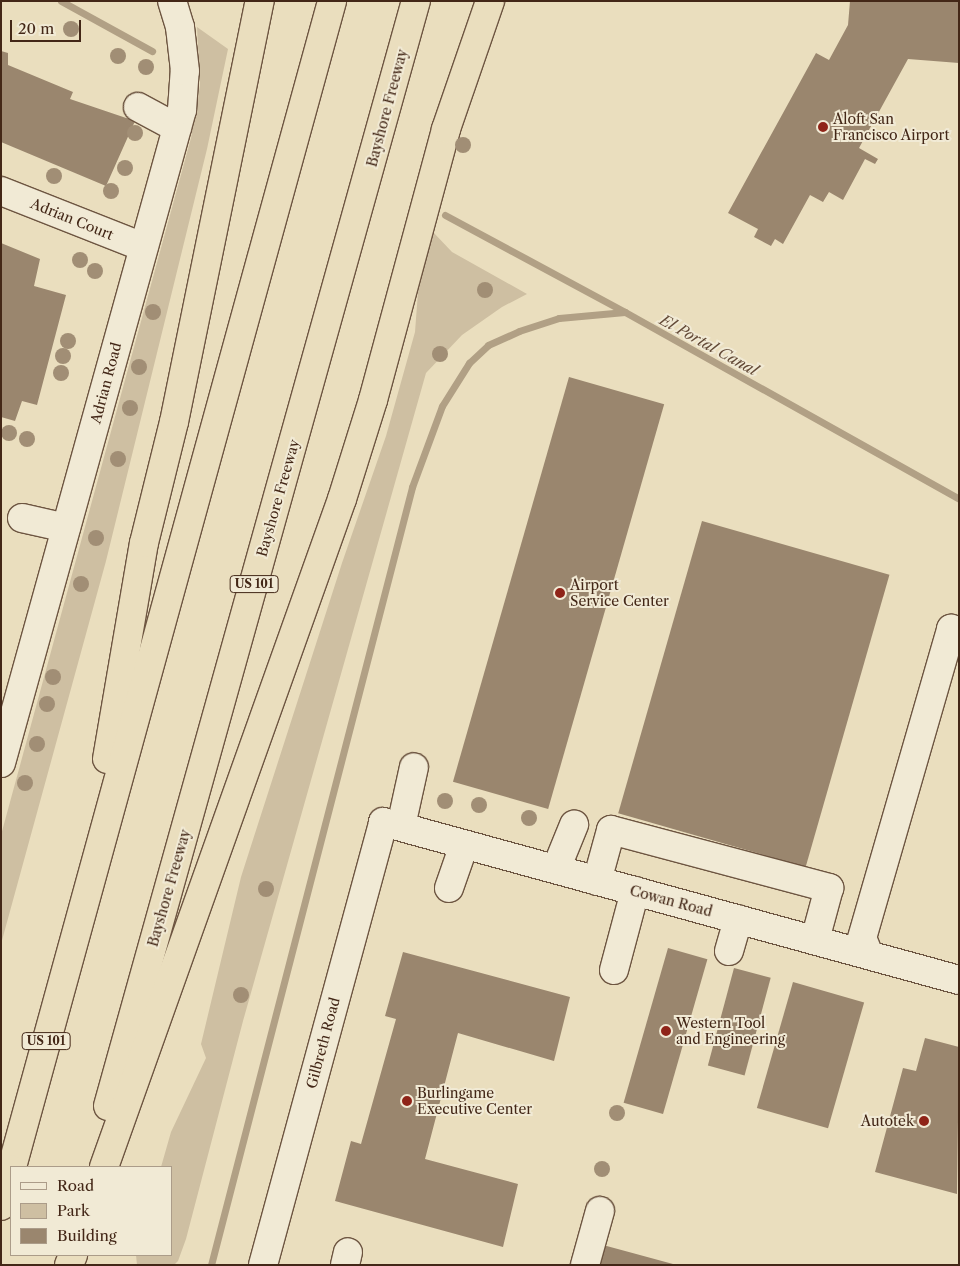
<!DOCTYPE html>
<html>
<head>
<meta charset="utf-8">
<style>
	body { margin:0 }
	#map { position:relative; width:960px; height:1266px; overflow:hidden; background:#eadebe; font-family:"Libre Caslon Text",serif }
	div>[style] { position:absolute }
	.green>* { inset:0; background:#cebfa2 }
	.stream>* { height:7px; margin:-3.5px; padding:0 3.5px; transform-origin:3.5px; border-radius:3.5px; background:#b1a085 }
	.building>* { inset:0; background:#9a866e; transform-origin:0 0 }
	.roads { filter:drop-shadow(1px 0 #6d5541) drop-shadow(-1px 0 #6d5541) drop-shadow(0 1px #6d5541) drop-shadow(0 -1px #6d5541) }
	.minor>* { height:28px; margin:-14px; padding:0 14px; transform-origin:14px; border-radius:14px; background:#f1ead5 }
	.highway>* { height:28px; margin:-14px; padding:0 14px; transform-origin:14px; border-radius:14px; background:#eadebe }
	.trees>* { width:16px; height:16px; margin:-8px; border-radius:50%; background:#a18e75 }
	.dots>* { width:14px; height:14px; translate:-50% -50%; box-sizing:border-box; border:2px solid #f1ead5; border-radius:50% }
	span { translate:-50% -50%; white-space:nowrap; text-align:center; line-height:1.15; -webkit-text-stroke:4px #f1ead5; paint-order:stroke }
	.shield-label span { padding:1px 4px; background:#f1ead5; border:1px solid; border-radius:4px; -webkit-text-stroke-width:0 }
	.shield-label { font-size:12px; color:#432717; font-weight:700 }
	.street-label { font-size:14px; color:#432717 }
	.poi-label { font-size:14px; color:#432717 }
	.left { translate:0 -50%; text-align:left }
	.right { translate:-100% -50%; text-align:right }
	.water-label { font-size:15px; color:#644b38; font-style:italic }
	.frame { position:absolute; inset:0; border:2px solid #432717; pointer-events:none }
	.legend { position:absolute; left:10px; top:1166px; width:162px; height:90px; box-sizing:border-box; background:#f1ead5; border:1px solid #ab9c89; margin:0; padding:6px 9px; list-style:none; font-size:15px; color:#432717 }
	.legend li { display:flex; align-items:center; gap:10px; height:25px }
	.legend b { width:25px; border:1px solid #ab9c89 }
	.scale { position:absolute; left:10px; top:20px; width:71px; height:22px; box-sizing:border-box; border:2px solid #432717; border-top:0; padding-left:6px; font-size:15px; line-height:18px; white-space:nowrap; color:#432717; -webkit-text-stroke:4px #f1ead5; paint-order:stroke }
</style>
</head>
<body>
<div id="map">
	<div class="green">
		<i style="clip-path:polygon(197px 27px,228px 49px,207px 149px,106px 561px,1px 944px,1px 835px,191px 138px,200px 86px)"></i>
		<i style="clip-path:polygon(433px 232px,452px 252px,527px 294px,502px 307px,462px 335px,426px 373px,243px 1021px,186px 1239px,178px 1261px,174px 1265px,137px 1265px,136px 1255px,171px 1255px,171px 1167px,161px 1167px,171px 1132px,206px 1058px,201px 1044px,241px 877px,342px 563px,386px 436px,415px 332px,418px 292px)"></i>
	</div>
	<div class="stream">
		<i style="left:61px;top:1px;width:104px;rotate:28.8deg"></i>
		<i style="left:445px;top:215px;width:204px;rotate:28.3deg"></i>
		<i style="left:625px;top:312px;width:383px;rotate:29.2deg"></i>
		<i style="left:211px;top:1265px;width:804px;rotate:-75.51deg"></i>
		<i style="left:412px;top:487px;width:86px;rotate:-69.7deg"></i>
		<i style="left:442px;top:406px;width:51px;rotate:-57.9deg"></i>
		<i style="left:469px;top:363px;width:26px;rotate:-43deg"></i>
		<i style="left:488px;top:345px;width:34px;rotate:-24deg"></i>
		<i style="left:519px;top:331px;width:42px;rotate:-18deg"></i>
		<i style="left:559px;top:318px;width:66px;rotate:-5.2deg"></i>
	</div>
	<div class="building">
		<i style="clip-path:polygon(850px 1px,959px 1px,959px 63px,908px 59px,859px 148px,878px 159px,875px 164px,865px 159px,843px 200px,829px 192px,823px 202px,810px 195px,783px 244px,775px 239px,771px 246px,754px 237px,758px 229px,728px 213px,816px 53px,829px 60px,848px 25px)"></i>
		<i style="clip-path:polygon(1px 51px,8px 53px,8px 65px,73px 92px,70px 99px,135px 121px,106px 186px,1px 142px)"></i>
		<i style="clip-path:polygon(1px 243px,40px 259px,34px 286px,66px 295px,37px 405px,22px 401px,15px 421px,1px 417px)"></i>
		<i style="left:569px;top:377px;width:99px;height:421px;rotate:16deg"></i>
		<i style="left:702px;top:521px;width:195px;height:304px;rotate:16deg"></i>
		<i style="left:668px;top:948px;width:41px;height:161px;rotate:16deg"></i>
		<i style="clip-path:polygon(403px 952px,570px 997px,554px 1061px,458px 1033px,425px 1159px,518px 1184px,503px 1247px,335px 1201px,351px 1141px,361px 1144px,396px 1019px,385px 1016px)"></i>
		<i style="left:734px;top:968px;width:38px;height:101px;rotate:15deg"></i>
		<i style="left:793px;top:982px;width:74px;height:131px;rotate:16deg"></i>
		<i style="clip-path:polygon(925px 1038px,959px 1047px,957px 1194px,875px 1172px,903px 1068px,916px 1071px)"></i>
		<i style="clip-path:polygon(603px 1245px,673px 1264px,673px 1265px,597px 1265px)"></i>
	</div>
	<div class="roads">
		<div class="minor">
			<i style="left:138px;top:107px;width:44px;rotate:28.3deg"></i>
			<i style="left:1px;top:191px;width:153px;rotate:21.5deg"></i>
			<i style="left:22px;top:518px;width:45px;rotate:12.8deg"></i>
			<i style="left:1px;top:763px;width:678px;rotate:-74.51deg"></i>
			<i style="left:182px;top:110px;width:39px;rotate:-86deg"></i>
			<i style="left:185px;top:71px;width:44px;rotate:-96.5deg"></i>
			<i style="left:180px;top:27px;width:27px;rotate:-107deg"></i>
			<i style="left:401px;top:826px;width:60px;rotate:-77.6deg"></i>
			<i style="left:556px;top:869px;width:48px;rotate:-67.8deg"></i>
			<i style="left:597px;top:881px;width:53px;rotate:-74.6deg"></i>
			<i style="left:611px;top:830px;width:226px;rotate:14.9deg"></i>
			<i style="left:829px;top:888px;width:54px;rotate:105.1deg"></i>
			<i style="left:449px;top:888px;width:46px;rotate:-70.8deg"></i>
			<i style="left:729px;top:951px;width:33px;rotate:-74deg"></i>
			<i style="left:869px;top:955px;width:18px;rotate:-112deg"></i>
			<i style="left:862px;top:938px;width:322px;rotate:-73.9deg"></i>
			<i style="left:951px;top:629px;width:8px;rotate:14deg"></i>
			<i style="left:614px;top:970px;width:82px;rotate:-75.1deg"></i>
			<i style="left:263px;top:1265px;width:459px;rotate:-74.8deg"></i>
			<i style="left:383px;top:822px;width:597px;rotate:15.34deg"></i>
			<i style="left:345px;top:1265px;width:13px;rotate:-77deg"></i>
			<i style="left:585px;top:1265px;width:56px;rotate:-74.5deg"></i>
		</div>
		<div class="highway">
			<i style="left:107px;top:759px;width:219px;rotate:-80.3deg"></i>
			<i style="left:144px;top:543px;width:125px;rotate:-76.1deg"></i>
			<i style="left:174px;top:422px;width:430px;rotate:-78.5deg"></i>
			<i style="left:108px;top:1106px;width:1147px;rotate:-74.43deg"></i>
			<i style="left:12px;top:1167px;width:1209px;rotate:-74.65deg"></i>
			<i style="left:104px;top:1167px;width:709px;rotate:-70.39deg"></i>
			<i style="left:342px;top:499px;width:104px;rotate:-72.6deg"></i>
			<i style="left:373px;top:400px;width:281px;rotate:-74.9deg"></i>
			<i style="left:446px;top:129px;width:135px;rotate:-71deg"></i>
			<i style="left:1px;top:1206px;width:38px;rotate:-75deg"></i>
			<i style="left:69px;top:1265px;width:11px;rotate:-68deg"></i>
		</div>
	</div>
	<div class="trees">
		<i style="left:71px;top:29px"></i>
		<i style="left:118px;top:56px"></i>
		<i style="left:146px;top:67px"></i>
		<i style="left:135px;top:133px"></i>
		<i style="left:463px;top:145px"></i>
		<i style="left:125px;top:168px"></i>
		<i style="left:54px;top:176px"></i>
		<i style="left:111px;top:191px"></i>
		<i style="left:80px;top:260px"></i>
		<i style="left:95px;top:271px"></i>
		<i style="left:485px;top:290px"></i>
		<i style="left:153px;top:312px"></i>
		<i style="left:68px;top:341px"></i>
		<i style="left:440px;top:354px"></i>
		<i style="left:63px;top:356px"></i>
		<i style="left:139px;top:367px"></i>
		<i style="left:61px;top:373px"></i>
		<i style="left:130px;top:408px"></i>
		<i style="left:9px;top:433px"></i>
		<i style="left:27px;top:439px"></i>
		<i style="left:118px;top:459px"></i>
		<i style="left:96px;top:538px"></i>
		<i style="left:81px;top:584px"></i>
		<i style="left:53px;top:677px"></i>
		<i style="left:47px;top:704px"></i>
		<i style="left:37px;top:744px"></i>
		<i style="left:25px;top:783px"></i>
		<i style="left:445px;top:801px"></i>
		<i style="left:479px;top:805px"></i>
		<i style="left:529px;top:818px"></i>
		<i style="left:266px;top:889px"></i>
		<i style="left:241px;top:995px"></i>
		<i style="left:617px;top:1113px"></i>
		<i style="left:602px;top:1169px"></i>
	</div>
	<div class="dots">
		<i style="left:823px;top:127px;background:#8f2418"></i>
		<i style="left:560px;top:593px;background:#8f2418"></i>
		<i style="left:666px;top:1031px;background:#8f2418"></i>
		<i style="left:407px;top:1101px;background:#8f2418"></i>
		<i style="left:924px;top:1121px;background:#8f2418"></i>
	</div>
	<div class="shield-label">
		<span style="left:254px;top:584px">US 101</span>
		<span style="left:46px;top:1041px">US 101</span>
	</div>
	<div class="street-label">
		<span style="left:387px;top:108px;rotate:-75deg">Bayshore Freeway</span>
		<span style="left:72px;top:219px;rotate:22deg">Adrian Court</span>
		<span style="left:106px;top:383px;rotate:-75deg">Adrian Road</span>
		<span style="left:278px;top:498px;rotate:-74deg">Bayshore Freeway</span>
		<span style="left:169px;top:888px;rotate:-74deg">Bayshore Freeway</span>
		<span style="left:671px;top:901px;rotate:15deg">Cowan Road</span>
		<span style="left:323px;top:1043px;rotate:-75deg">Gilbreth Road</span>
	</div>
	<div class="poi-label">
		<span class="left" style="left:833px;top:127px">Aloft San<br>Francisco Airport</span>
		<span class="left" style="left:570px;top:593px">Airport<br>Service Center</span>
		<span class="left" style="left:676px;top:1031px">Western Tool<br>and Engineering</span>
		<span class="left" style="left:417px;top:1101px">Burlingame<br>Executive Center</span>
		<span class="right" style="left:914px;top:1121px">Autotek</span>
	</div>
	<div class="water-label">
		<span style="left:709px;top:345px;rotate:29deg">El Portal Canal</span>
	</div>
	<div class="frame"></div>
	<ul class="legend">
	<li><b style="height:6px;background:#f1ead5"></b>Road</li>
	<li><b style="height:14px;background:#cebfa2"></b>Park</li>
	<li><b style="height:14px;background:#9a866e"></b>Building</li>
	</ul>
	<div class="scale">20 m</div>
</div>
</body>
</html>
